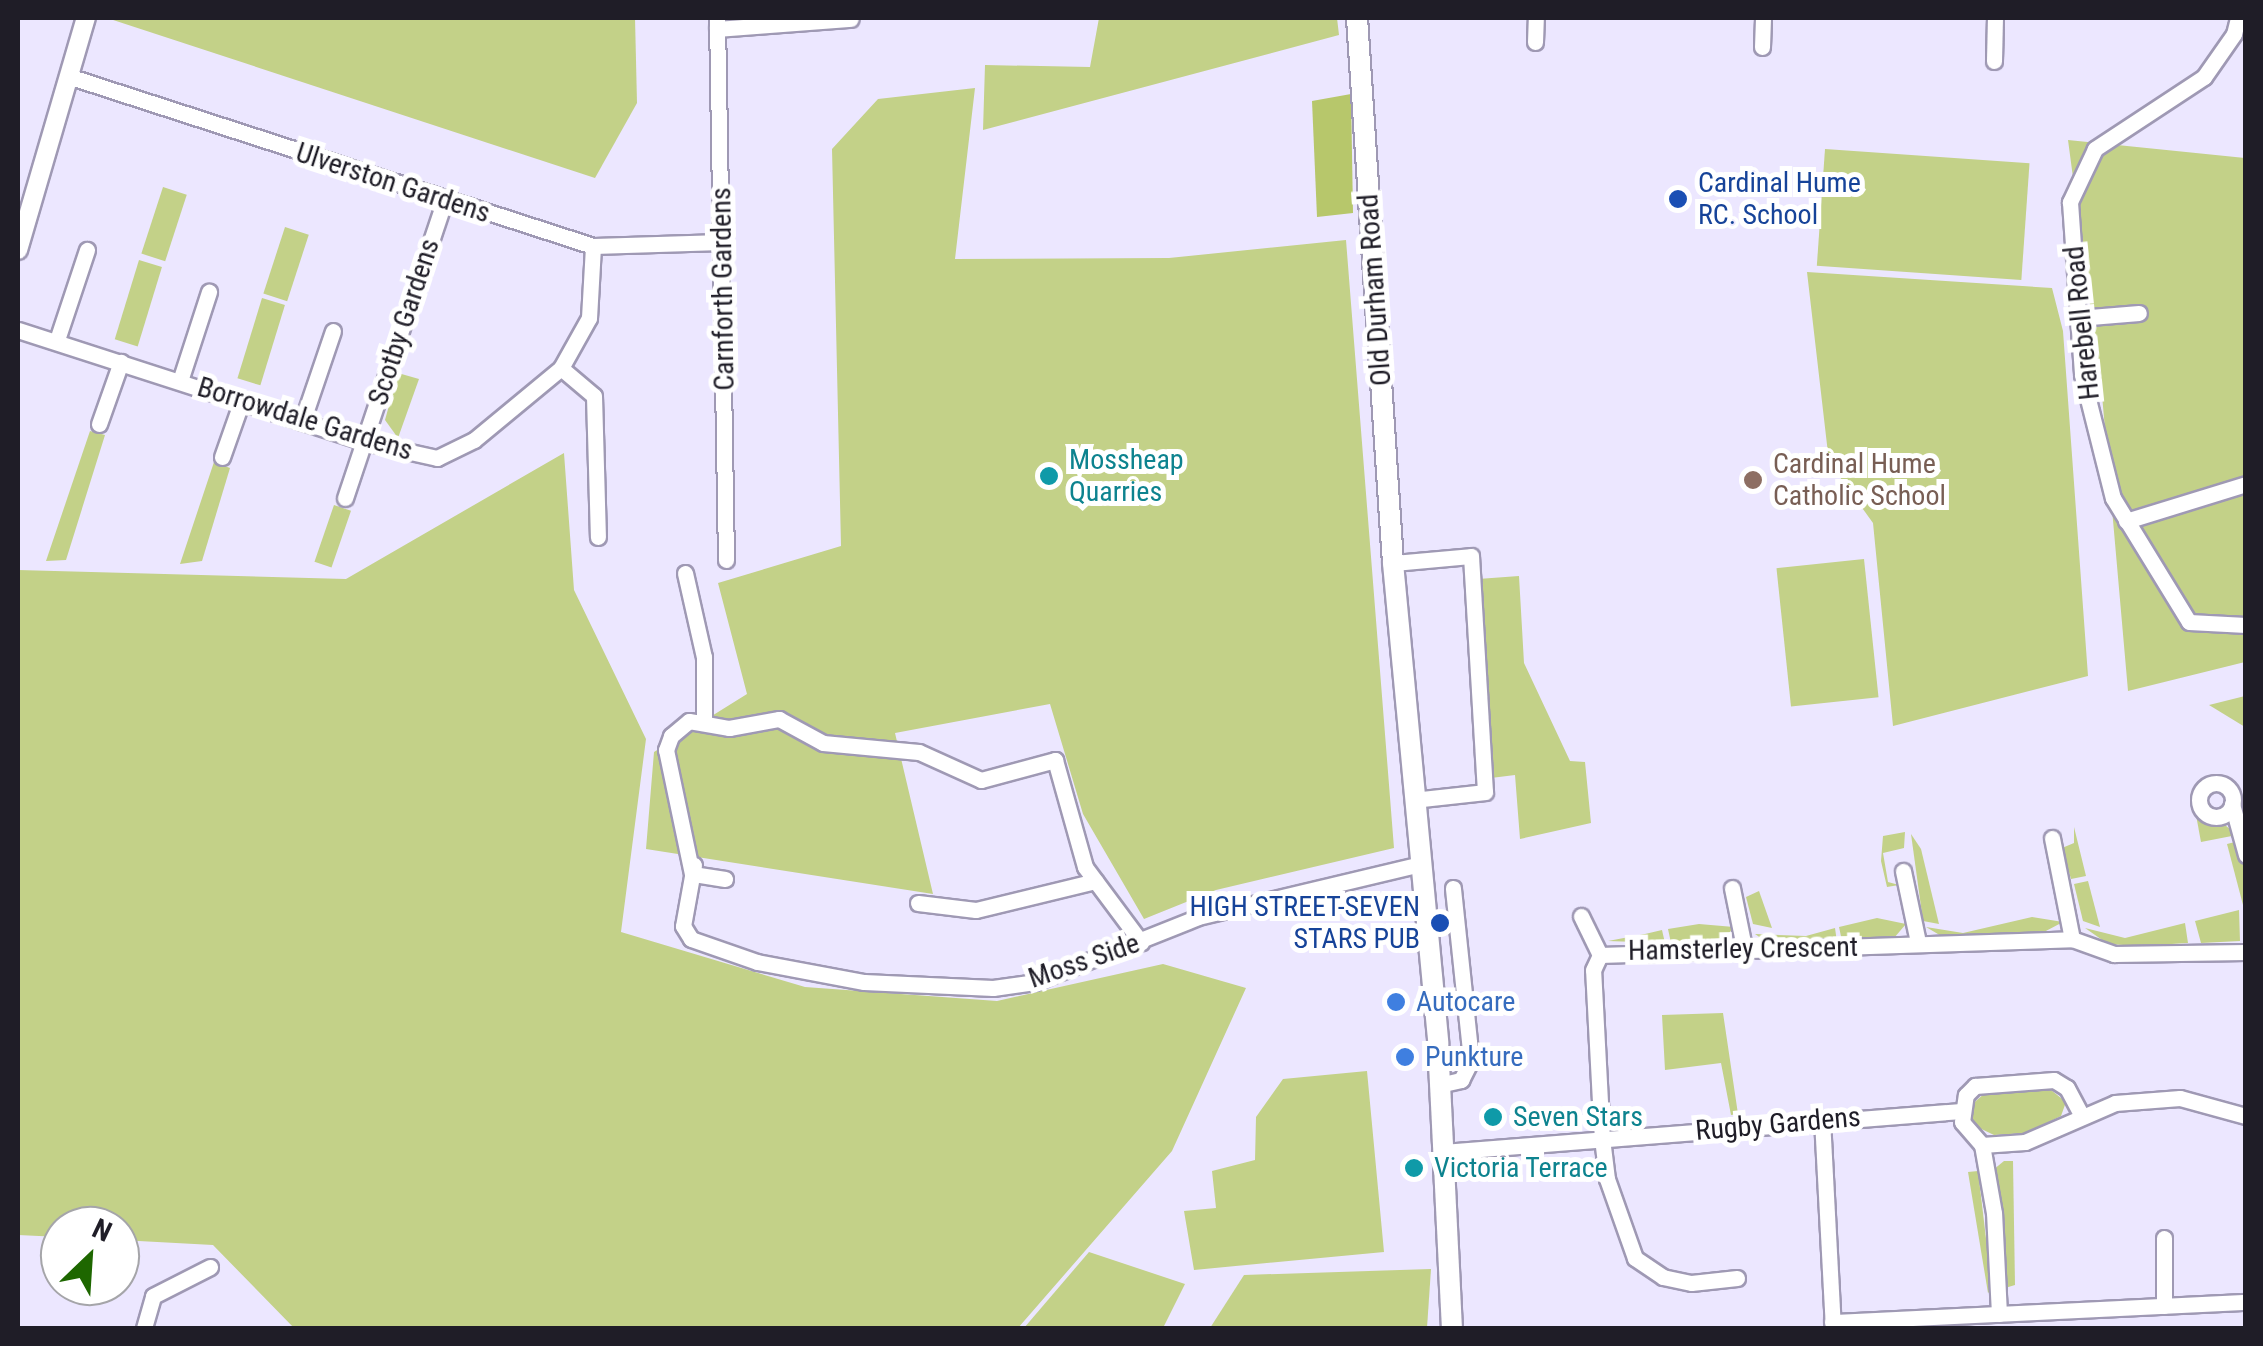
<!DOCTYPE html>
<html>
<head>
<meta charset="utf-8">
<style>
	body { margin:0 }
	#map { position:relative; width:2263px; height:1346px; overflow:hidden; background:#ece7ff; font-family:"Roboto Condensed",sans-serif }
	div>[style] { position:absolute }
	.green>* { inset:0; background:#c3d188; transform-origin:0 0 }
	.forest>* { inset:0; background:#b7c76b }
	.roads { filter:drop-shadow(2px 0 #9f99b4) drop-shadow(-2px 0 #9f99b4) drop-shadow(0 2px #9f99b4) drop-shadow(0 -2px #9f99b4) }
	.minor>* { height:15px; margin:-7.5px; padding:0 7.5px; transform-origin:7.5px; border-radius:7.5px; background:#fff }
	.minor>.ring { margin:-7.5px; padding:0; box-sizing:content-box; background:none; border:15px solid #fff; border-radius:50% }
	.tertiary>* { height:18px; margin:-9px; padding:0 9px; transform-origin:9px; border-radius:9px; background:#fff }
	.secondary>* { height:20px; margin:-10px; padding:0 10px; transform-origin:10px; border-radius:10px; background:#fff }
	.dots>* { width:28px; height:28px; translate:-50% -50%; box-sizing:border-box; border:5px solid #fff; border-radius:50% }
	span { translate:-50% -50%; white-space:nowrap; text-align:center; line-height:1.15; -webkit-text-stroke:10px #fff; paint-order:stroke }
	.street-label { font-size:28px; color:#1f1d27 }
	.transit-label { font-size:28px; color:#164399 }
	.left { translate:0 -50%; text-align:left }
	.right { translate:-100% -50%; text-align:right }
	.culture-label { font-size:28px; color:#0d838f }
	.education-label { font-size:28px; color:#785e54 }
	.shop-label { font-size:28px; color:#366cbe }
	.frame { position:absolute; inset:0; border:20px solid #1f1d27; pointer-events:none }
	.north { position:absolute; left:40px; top:1206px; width:100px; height:100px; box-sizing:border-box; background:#fff; border:2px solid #a5a5a9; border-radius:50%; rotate:25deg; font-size:28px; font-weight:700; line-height:40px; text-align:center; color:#1f1d27 }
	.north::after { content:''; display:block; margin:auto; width:35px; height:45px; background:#1e6700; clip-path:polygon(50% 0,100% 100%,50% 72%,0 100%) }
</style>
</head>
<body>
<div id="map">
	<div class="green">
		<i style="clip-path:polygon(107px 18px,635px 18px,637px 103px,595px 178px)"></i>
		<i style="clip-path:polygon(1099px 18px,1337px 18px,1339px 35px,983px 130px,985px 65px,1090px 67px)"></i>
		<i style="clip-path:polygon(975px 88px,955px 259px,1169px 258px,1346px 240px,1394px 848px,1216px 890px,1144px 919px,1083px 814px,1050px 704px,895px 733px,933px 894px,646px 849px,654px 752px,747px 694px,718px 583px,841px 546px,832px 149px,878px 99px)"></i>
		<i style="clip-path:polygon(2068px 140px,2245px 158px,2245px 662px,2128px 691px,2102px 395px)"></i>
		<i style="left:1825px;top:149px;width:205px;height:117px;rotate:4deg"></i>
		<i style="left:163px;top:187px;width:25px;height:70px;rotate:18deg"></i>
		<i style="left:285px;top:227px;width:25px;height:70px;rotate:18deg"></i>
		<i style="left:139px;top:260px;width:24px;height:83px;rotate:17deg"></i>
		<i style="clip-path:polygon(1807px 272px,2052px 288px,2063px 331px,2088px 676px,1893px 726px,1873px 523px,1829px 462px)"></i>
		<i style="left:262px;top:298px;width:24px;height:84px;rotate:17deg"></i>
		<i style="clip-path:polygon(398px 373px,419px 379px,398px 438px,385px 420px)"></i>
		<i style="clip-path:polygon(90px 431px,105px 435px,66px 560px,46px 561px)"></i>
		<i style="clip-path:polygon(564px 453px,574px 590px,646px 739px,621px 932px,805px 987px,997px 1001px,1163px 964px,1246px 988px,1172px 1151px,1018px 1328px,294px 1328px,213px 1245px,120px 1240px,120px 1226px,60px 1226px,60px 1237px,18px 1235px,18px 570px,346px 579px)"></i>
		<i style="clip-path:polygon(214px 462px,230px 468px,202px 561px,180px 564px)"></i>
		<i style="left:334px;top:505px;width:18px;height:60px;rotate:19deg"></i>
		<i style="left:1864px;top:559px;width:139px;height:88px;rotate:84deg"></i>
		<i style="clip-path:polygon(1519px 576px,1524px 663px,1570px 761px,1585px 762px,1591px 823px,1520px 839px,1515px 775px,1491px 778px,1478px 579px)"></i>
		<i style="clip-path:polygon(2245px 696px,2245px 727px,2209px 705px)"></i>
		<i style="clip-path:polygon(2196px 815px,2225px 825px,2237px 835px,2201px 842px)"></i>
		<i style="clip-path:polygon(2074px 827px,2086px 876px,2071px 879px,2062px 848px,2074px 843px)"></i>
		<i style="clip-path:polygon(1905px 832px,1904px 848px,1883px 853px,1888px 882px,1899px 885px,1887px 887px,1881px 861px,1883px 836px)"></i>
		<i style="clip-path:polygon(1911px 834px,1921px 849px,1939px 924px,1923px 921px)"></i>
		<i style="clip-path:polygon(2239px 841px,2245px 869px,2243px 905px,2227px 844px)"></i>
		<i style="clip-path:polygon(2088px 881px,2100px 927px,2083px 921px,2074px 884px)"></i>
		<i style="clip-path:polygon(1759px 891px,1772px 928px,1753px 924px,1746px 897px)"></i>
		<i style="clip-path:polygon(2239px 910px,2240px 941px,2201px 943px,2195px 921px)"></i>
		<i style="clip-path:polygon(2032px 917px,2063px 922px,2044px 932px,1943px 937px,1926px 927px,1963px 933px)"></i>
		<i style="clip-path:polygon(1877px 918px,1906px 924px,1894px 938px,1842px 941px,1839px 927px)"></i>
		<i style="clip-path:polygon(2185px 923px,2188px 943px,2139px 946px,2108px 944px,2085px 928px,2125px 938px)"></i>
		<i style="clip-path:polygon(1699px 924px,1734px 927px,1725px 938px,1671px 943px,1668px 929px)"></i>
		<i style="clip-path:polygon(1835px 928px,1837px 942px,1771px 945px,1755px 934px,1806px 936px)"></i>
		<i style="clip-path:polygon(1662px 930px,1665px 943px,1608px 941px,1645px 934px)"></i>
		<i style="clip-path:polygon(1723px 1013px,1738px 1114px,1731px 1115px,1721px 1063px,1665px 1070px,1662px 1015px)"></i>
		<i style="clip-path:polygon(1367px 1071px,1384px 1252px,1194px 1270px,1184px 1211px,1216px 1208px,1212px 1171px,1255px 1160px,1256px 1117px,1283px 1079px)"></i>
		<i style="clip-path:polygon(2051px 1090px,2066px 1102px,2061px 1116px,2026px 1133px,1994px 1135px,1973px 1125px,1969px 1116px,1969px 1107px,1985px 1093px)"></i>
		<i style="clip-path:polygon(2004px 1161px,2013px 1161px,2015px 1285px,2005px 1288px,1993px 1170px)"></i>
		<i style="clip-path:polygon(1978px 1171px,1992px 1289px,1988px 1293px,1968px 1172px)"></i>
		<i style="clip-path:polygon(1089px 1252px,1185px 1284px,1163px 1328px,1024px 1328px)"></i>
		<i style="clip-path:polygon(1431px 1269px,1427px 1328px,1210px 1328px,1244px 1275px)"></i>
	</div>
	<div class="forest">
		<i style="clip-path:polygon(1351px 94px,1353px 213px,1317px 217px,1312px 101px)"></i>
	</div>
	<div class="roads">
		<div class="minor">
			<i style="left:717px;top:18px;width:542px;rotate:89.05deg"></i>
			<i style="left:2238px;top:18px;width:16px;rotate:104deg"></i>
			<i style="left:2234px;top:34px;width:52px;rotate:124.9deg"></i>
			<i style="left:2204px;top:77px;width:131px;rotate:146.6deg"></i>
			<i style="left:2095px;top:149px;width:59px;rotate:115.3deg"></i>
			<i style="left:2070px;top:202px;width:173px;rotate:86deg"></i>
			<i style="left:2082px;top:375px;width:127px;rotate:75.9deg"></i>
			<i style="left:2113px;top:498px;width:145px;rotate:58.5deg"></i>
			<i style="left:2189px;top:622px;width:57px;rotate:3deg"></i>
			<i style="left:717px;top:29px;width:134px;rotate:-4.3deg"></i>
			<i style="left:1535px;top:42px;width:24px;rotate:-88deg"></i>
			<i style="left:1762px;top:47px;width:29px;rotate:-88deg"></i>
			<i style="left:1994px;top:61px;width:43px;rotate:-88.7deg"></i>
			<i style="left:71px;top:77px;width:549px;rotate:17.94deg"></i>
			<i style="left:593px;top:246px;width:129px;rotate:-1.8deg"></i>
			<i style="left:2078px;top:318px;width:61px;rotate:-4.7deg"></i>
			<i style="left:18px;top:330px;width:365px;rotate:17.9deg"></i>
			<i style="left:365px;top:442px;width:74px;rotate:12.5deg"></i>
			<i style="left:437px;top:458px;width:41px;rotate:-25.9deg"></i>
			<i style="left:474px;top:440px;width:113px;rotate:-39.6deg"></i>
			<i style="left:561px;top:368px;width:57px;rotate:-60.8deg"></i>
			<i style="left:589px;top:318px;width:72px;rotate:-86.8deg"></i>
			<i style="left:57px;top:340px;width:95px;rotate:-71.6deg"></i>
			<i style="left:561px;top:368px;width:43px;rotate:40.3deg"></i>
			<i style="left:594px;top:396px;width:141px;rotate:88.4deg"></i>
			<i style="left:180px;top:381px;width:94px;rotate:-72deg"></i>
			<i style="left:302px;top:422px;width:96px;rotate:-71.2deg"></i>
			<i style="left:99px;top:424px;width:66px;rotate:-70.5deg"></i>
			<i style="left:222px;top:457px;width:57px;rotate:-70.6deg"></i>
			<i style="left:345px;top:498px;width:312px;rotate:-71.5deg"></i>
			<i style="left:2126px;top:521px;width:126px;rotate:-17.1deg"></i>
			<i style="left:1393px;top:563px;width:78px;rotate:-5.1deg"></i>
			<i style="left:1471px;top:556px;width:236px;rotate:86.6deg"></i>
			<i style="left:1485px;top:792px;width:72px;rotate:173.7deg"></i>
			<i style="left:685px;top:573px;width:86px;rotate:77.3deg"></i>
			<i style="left:704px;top:657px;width:65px;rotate:90deg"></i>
			<i class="ring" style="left:2199px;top:783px;width:19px;height:19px"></i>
			<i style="left:2232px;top:804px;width:53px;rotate:74.6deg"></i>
			<i style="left:2052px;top:838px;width:103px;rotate:78.8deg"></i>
			<i style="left:694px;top:865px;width:62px;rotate:100.2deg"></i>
			<i style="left:683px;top:926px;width:15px;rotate:58deg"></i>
			<i style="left:691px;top:939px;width:70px;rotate:19.2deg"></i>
			<i style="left:757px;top:962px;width:109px;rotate:10.6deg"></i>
			<i style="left:864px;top:982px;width:129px;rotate:2.7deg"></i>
			<i style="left:993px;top:988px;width:42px;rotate:-8.1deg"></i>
			<i style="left:1035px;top:982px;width:175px;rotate:-21.7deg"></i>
			<i style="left:1198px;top:917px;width:229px;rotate:-13.4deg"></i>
			<i style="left:1903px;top:871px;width:73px;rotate:78.1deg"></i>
			<i style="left:725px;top:879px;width:33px;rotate:-171deg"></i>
			<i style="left:692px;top:874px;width:127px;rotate:-101.8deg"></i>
			<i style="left:666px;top:750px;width:15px;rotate:-70deg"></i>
			<i style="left:671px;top:736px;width:23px;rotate:-40deg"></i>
			<i style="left:689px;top:721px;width:41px;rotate:9.9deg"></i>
			<i style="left:729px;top:728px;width:51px;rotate:-10.2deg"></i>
			<i style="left:779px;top:719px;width:50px;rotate:28.6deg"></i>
			<i style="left:823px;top:743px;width:96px;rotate:5.4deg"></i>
			<i style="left:919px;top:752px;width:68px;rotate:24.3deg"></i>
			<i style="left:981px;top:780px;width:77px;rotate:-15.1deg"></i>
			<i style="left:1055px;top:760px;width:111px;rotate:74.3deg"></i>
			<i style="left:1085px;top:867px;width:94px;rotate:53.3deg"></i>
			<i style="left:1732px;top:888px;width:60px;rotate:78.5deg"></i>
			<i style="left:918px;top:903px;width:58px;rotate:6.9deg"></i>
			<i style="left:976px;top:910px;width:123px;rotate:-13.6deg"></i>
			<i style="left:1581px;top:916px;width:43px;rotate:64deg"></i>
			<i style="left:1439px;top:1085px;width:23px;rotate:-13deg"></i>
			<i style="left:1461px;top:1080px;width:22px;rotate:-63deg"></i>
			<i style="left:1471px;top:1060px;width:173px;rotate:-96deg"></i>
			<i style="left:1822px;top:1119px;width:209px;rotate:87deg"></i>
			<i style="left:1982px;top:1145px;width:43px;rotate:-4deg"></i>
			<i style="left:2025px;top:1142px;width:98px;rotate:-23.4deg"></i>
			<i style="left:2115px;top:1103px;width:65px;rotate:-4.4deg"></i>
			<i style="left:2180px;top:1098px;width:68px;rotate:15.3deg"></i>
			<i style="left:1443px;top:1152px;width:520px;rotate:-4.53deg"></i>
			<i style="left:1737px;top:1278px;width:46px;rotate:173.8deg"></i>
			<i style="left:1691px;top:1283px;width:29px;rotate:-168deg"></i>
			<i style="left:1663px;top:1277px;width:34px;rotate:-146deg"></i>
			<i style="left:1635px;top:1258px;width:84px;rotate:-109.5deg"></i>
			<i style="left:1607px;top:1179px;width:39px;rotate:-97deg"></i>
			<i style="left:1602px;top:1140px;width:170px;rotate:-93deg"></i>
			<i style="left:1593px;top:970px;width:17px;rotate:-65deg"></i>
			<i style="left:1600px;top:955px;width:472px;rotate:-1.9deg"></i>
			<i style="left:2072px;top:939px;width:45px;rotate:19.7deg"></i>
			<i style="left:2114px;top:954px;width:132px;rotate:-0.9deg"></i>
			<i style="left:2164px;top:1306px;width:68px;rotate:-90deg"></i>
			<i style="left:1999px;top:1314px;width:101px;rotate:-92.8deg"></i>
			<i style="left:1994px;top:1213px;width:69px;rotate:-100deg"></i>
			<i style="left:1982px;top:1145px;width:30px;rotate:-131deg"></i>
			<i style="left:1962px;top:1122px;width:27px;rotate:-82deg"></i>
			<i style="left:1966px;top:1095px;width:13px;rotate:-45deg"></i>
			<i style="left:1975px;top:1086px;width:79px;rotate:-4.3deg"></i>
			<i style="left:2054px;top:1080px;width:15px;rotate:32deg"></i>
			<i style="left:2067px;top:1088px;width:30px;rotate:62deg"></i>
			<i style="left:1832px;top:1322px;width:414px;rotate:-2.8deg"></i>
			<i style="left:144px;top:1328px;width:33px;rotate:-74deg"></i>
			<i style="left:153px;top:1296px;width:64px;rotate:-27deg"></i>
		</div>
		<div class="tertiary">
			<i style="left:18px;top:250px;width:242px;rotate:-73.7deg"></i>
		</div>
		<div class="secondary">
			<i style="left:1357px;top:18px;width:546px;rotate:86.22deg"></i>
			<i style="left:1393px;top:563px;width:482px;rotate:84.6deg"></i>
			<i style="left:1438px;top:1043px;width:285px;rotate:87.2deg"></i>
		</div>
	</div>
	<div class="dots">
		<i style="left:1678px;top:199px;background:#1a4fb4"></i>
		<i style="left:1049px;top:476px;background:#0f9aa8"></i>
		<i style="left:1753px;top:480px;background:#8d6e63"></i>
		<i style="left:1440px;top:923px;background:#1a4fb4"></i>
		<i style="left:1396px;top:1002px;background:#3f7fe0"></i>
		<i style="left:1405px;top:1057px;background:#3f7fe0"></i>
		<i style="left:1493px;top:1117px;background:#0f9aa8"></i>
		<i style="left:1414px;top:1168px;background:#0f9aa8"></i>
	</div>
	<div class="street-label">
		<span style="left:393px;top:183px;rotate:18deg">Ulverston Gardens</span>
		<span style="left:723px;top:289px;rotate:-91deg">Carnforth Gardens</span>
		<span style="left:1375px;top:290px;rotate:-94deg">Old Durham Road</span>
		<span style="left:404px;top:322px;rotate:-72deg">Scotby Gardens</span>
		<span style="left:2082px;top:323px;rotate:-96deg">Harebell Road</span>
		<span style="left:305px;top:419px;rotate:17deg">Borrowdale Gardens</span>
		<span style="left:1743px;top:949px;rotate:-1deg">Hamsterley Crescent</span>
		<span style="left:1084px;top:961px;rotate:-19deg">Moss Side</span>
		<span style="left:1778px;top:1124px;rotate:-5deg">Rugby Gardens</span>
	</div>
	<div class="transit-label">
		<span class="left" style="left:1698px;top:199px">Cardinal Hume<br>RC. School</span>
		<span class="right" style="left:1420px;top:923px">HIGH STREET-SEVEN<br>STARS PUB</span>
	</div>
	<div class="culture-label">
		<span class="left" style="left:1069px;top:476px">Mossheap<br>Quarries</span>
		<span class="left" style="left:1513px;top:1117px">Seven Stars</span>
		<span class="left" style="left:1434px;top:1168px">Victoria Terrace</span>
	</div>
	<div class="education-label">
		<span class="left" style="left:1773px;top:480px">Cardinal Hume<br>Catholic School</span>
	</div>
	<div class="shop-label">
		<span class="left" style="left:1416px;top:1002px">Autocare</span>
		<span class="left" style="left:1425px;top:1057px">Punkture</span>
	</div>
	<div class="frame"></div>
	<div class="north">N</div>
</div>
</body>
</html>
